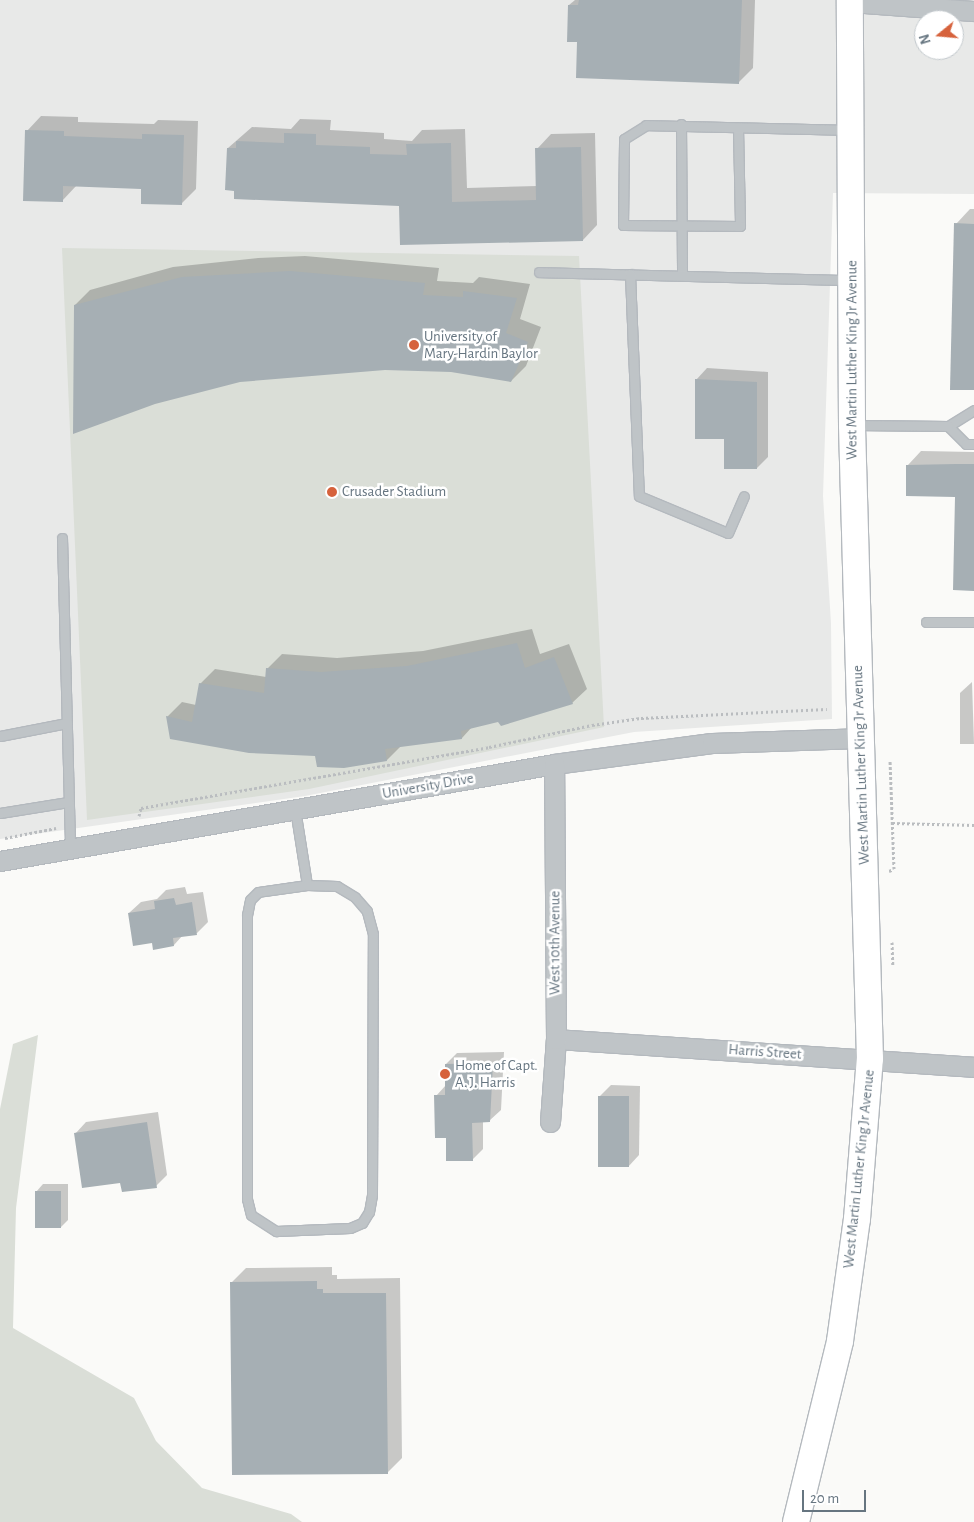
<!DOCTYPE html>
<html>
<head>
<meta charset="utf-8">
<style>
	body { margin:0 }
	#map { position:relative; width:974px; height:1522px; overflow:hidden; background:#fafaf8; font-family:"Alegreya Sans",sans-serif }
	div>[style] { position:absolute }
	.built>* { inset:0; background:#e8e9e8 }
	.green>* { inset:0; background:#daded7 }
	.shadow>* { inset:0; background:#0003 }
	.building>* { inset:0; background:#a6afb4; transform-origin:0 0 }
	.path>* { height:3px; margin-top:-1.5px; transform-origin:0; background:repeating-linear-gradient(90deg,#babdc0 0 2.5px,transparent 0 5px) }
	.roads { filter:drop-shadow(1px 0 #b4b9be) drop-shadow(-1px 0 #b4b9be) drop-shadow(0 1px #b4b9be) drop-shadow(0 -1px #b4b9be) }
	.lane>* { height:9px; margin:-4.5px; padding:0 4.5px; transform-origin:4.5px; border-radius:4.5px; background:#bfc4c7 }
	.street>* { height:19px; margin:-9.5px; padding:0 9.5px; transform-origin:9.5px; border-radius:9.5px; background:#bfc4c7 }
	.secondary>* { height:26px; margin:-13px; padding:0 13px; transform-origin:13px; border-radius:13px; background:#fff }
	.dots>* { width:14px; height:14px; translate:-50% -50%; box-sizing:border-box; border:2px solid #fff; border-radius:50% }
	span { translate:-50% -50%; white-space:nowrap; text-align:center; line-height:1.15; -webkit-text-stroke:5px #fff; paint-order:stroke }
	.poi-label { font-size:15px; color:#667580 }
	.left { translate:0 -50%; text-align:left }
	.street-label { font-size:15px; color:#667580 }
	.north { position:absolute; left:914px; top:10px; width:50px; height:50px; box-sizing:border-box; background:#fff; border:1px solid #c2c8cc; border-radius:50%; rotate:253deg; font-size:14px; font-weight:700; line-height:20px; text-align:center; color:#667580 }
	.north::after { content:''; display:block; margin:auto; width:18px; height:22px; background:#d6623c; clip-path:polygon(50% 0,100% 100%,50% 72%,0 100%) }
	.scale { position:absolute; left:802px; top:1490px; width:64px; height:22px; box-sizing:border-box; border:2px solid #667580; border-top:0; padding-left:6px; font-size:15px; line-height:18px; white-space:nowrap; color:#667580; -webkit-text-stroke:4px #fff; paint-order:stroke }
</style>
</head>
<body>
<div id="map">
	<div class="built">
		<i style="clip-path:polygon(evenodd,0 0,974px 0,974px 194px,833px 193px,823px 496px,831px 623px,832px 719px,634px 732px,305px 796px,0 839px,0 0,924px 20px,954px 20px,954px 50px,924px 50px,924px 20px)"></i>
	</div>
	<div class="green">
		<i style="clip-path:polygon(62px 248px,579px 256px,604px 727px,309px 789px,87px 820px)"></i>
		<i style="clip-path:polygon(38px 1035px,16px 1208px,13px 1328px,134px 1398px,156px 1441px,202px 1488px,291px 1514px,302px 1522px,0 1522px,0 1109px,13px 1044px)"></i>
	</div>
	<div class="shadow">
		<i style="clip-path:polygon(575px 0,755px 0,753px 68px,738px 83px,578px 41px,569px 5px)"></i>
		<i style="clip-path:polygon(41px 116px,78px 117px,78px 122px,154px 124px,158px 120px,198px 121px,196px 189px,181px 204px,142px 187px,77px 185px,62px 201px,27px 131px)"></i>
		<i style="clip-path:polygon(300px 119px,331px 120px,330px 130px,384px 133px,384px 139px,412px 141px,422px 130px,465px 129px,467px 188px,537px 186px,537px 149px,551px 134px,595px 133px,597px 225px,583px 240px,400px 205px,228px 148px,252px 127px,291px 129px)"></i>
		<i style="clip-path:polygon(970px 209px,974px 209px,974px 389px,956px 224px)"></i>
		<i style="clip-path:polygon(305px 256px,439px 268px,437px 281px,473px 283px,479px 277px,530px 284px,520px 319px,541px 327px,526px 366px,511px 381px,75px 305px,90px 290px,173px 267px,258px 258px)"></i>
		<i style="clip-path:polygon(707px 368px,768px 372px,768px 457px,757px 468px,725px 438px,696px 380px)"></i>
		<i style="clip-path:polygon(921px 451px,974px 452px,974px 590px,956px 496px,908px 465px)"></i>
		<i style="clip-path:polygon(532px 629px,540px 654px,569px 644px,587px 689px,572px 703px,472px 727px,462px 738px,401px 746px,387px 760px,316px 754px,167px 717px,182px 702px,196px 705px,200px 684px,215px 669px,266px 677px,267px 669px,282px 654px,337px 658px,423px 651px)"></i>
		<i style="clip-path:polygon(972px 682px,974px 744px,960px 744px,960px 693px)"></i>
		<i style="clip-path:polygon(185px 887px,187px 894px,203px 892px,208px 922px,197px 933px,183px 935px,174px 945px,153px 941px,129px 913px,141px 902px,157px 899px,166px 890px)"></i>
		<i style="clip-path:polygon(504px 1052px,501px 1110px,489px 1121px,483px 1121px,483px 1149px,472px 1160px,447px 1136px,436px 1096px,446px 1085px,446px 1064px,457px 1053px)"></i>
		<i style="clip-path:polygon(611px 1085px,640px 1086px,639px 1155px,628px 1167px,599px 1097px)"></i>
		<i style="clip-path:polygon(158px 1112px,167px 1175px,156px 1186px,121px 1182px,75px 1134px,86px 1122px)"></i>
		<i style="clip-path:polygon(43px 1184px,68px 1184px,68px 1220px,61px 1227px,36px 1192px)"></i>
		<i style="clip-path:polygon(332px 1267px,332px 1275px,337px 1275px,337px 1279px,400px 1278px,402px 1458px,387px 1473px,231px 1283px,246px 1268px)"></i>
	</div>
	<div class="building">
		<i style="clip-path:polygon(579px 0,742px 0,739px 84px,576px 78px,577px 42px,567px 42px,568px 5px,578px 5px)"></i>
		<i style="clip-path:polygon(25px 130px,64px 131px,64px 136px,142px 139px,142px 134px,184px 135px,182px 205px,141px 204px,141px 189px,63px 186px,63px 202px,23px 201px)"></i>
		<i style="clip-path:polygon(284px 133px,316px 134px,316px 145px,370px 147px,370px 154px,407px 155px,406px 144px,451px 143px,452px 202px,536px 200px,535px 148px,581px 147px,583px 241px,400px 245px,399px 206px,234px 199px,234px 191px,225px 190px,227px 148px,236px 148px,236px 141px,284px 143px)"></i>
		<i style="clip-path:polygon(954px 223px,974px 224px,974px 390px,950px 390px)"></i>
		<i style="clip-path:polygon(290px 271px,425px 283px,423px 295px,463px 297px,463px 291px,517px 298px,506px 333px,528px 342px,511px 382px,451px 372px,385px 370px,240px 382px,155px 404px,73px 434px,74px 305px,182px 277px)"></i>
		<i style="clip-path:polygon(695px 379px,757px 382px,757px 469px,724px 469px,724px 439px,695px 439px)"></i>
		<i style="clip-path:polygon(956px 464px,974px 464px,974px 591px,953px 590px,955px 497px,906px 496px,906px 465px)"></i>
		<i style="clip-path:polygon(517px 643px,525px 668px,554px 657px,573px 704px,501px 726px,498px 722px,461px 731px,462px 739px,385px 749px,387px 761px,344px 768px,317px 767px,315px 756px,249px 753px,170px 739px,166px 716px,192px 722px,199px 683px,264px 693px,266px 668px,321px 672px,407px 666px)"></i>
		<i style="clip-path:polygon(174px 898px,176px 905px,192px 902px,197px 935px,173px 938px,174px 946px,153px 950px,152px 943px,133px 946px,128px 913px,155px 909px,154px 901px)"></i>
		<i style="clip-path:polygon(493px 1063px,490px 1122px,472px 1123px,473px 1161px,446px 1161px,446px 1138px,435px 1138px,434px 1095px,445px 1095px,445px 1064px)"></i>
		<i style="left:598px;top:1096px;width:31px;height:71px"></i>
		<i style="clip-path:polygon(147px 1122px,157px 1188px,122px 1192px,120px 1183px,82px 1188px,74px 1133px)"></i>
		<i style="left:35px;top:1191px;width:26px;height:37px"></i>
		<i style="clip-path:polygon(317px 1281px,317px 1289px,323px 1289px,323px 1293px,386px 1293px,388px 1474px,232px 1475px,230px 1282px)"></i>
	</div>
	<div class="path">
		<i style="left:139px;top:816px;width:8px;rotate:-76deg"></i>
		<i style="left:141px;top:808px;width:353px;rotate:-9.9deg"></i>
		<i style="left:489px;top:747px;width:105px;rotate:-12.1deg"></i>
		<i style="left:592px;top:725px;width:49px;rotate:-8.1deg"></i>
		<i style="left:641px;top:718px;width:186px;rotate:-2.8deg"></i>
		<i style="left:892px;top:823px;width:82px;rotate:1.4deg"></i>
		<i style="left:5px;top:838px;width:52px;rotate:-11.1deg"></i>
		<i style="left:889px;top:871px;width:5px;rotate:-22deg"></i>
		<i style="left:894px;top:869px;width:108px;rotate:-92.1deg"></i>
		<i style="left:892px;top:942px;width:24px;rotate:88deg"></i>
	</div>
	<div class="roads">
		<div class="lane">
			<i style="left:681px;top:124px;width:151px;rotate:89.6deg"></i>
			<i style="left:738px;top:128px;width:98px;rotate:88.8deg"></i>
			<i style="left:740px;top:226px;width:117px;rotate:-179.5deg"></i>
			<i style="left:623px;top:225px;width:86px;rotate:-89.3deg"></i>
			<i style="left:624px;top:139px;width:26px;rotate:-32deg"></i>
			<i style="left:646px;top:125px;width:202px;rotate:1.4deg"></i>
			<i style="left:539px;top:272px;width:309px;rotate:1.5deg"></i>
			<i style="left:630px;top:274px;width:222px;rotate:87.7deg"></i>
			<i style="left:639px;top:496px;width:96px;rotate:22.6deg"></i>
			<i style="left:728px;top:533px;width:40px;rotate:-66.6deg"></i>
			<i style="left:974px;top:410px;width:31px;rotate:148deg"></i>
			<i style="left:948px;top:426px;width:25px;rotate:45deg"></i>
			<i style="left:966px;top:444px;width:8px"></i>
			<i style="left:854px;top:425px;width:94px;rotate:0.6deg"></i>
			<i style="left:62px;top:538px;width:311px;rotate:88.5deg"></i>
			<i style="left:926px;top:622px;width:48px"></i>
			<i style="left:0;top:736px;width:68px;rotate:-11deg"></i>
			<i style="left:295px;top:809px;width:77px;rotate:81deg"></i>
			<i style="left:307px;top:885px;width:49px;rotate:171.9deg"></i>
			<i style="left:258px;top:892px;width:11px;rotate:135deg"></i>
			<i style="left:250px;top:900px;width:15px;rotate:101deg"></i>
			<i style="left:247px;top:915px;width:284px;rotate:90deg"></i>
			<i style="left:247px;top:1199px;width:16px;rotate:76deg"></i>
			<i style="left:251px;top:1215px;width:30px;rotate:33deg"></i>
			<i style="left:276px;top:1231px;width:74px;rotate:-2.3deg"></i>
			<i style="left:350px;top:1228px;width:13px;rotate:-23deg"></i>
			<i style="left:362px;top:1223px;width:13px;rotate:-58deg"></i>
			<i style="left:369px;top:1212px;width:17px;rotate:-80deg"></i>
			<i style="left:372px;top:1195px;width:261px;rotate:-89.8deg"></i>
			<i style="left:373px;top:934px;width:24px;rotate:-105deg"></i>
			<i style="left:367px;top:911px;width:18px;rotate:-131deg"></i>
			<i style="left:355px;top:897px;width:21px;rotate:-149deg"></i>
			<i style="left:337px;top:886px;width:30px;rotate:-178deg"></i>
			<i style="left:0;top:813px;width:69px;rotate:-9.2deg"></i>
		</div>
		<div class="street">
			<i style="left:850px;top:2px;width:124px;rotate:4.2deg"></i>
			<i style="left:0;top:861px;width:562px;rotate:-9.93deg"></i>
			<i style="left:554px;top:764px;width:159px;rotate:-7.6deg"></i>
			<i style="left:712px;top:743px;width:147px;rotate:-1.9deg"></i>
			<i style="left:556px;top:1039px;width:419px;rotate:3.8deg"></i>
			<i style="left:550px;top:1122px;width:83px;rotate:-85.9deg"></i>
			<i style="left:556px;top:1039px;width:275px;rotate:-90.4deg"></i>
		</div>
		<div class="secondary">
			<i style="left:796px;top:1522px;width:186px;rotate:-76.3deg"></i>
			<i style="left:840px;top:1341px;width:123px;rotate:-82.1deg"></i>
			<i style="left:857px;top:1219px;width:161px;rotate:-85.4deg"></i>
			<i style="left:870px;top:1059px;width:634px;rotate:-91.63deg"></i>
			<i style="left:852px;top:425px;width:425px;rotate:-90.3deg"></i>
		</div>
	</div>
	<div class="dots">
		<i style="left:414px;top:345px;background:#d6623c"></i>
		<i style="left:332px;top:492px;background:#d6623c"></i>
		<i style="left:445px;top:1074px;background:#d6623c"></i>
	</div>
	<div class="poi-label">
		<span class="left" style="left:424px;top:345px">University of<br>Mary-Hardin Baylor</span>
		<span class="left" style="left:342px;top:492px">Crusader Stadium</span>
		<span class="left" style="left:455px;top:1074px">Home of Capt.<br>A. J. Harris</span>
	</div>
	<div class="street-label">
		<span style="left:852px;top:360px;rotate:-90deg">West Martin Luther King Jr Avenue</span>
		<span style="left:861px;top:765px;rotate:-92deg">West Martin Luther King Jr Avenue</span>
		<span style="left:428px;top:786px;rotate:-10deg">University Drive</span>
		<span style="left:555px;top:943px;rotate:-90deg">West 10th Avenue</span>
		<span style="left:765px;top:1052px;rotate:4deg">Harris Street</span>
		<span style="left:859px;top:1169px;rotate:-84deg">West Martin Luther King Jr Avenue</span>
	</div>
	<div class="north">N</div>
	<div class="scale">20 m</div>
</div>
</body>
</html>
